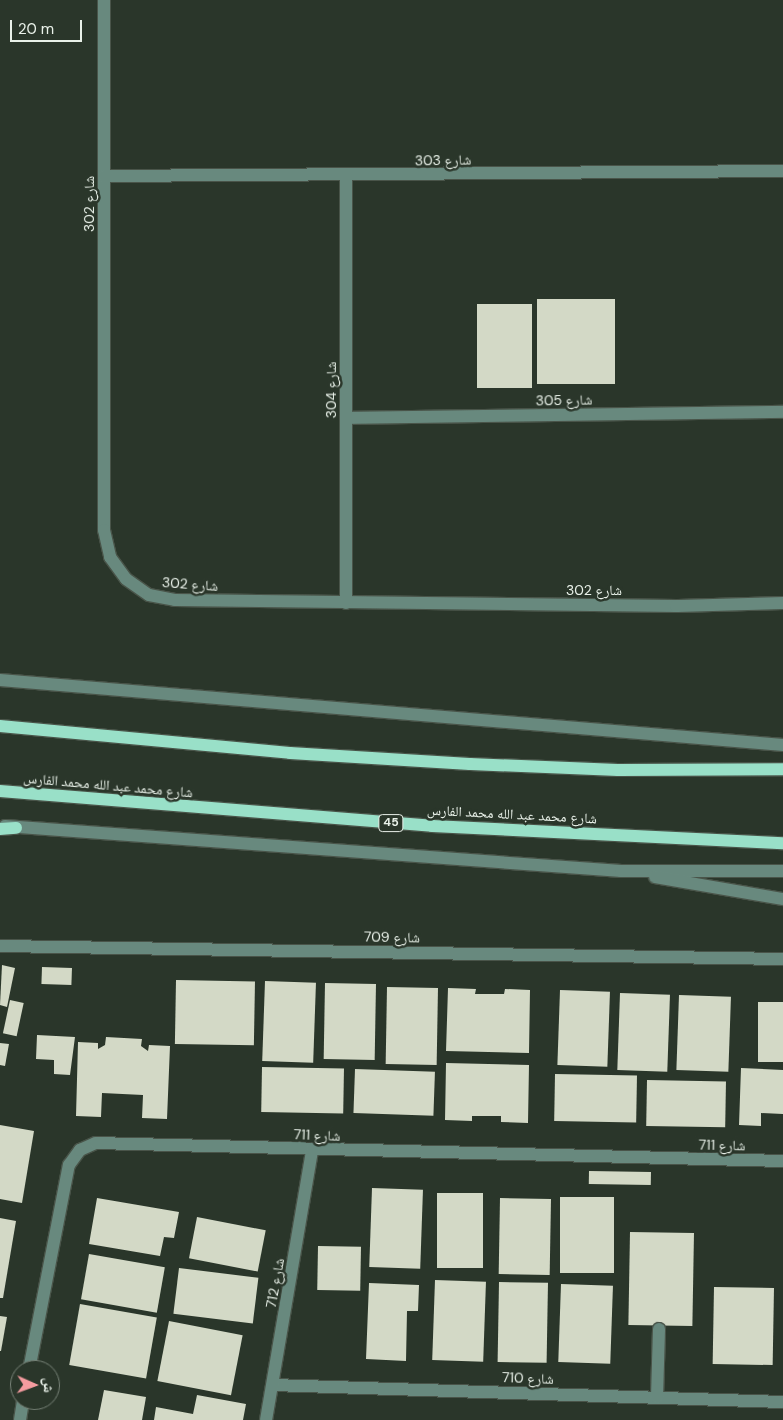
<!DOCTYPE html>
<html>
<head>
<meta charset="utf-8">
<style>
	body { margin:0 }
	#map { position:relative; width:783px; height:1420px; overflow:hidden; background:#2a362a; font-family:"DM Sans","Noto Naskh Arabic",sans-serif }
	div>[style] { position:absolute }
	.building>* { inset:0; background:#d3d9c6; transform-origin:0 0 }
	.roads { filter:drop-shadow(1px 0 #495449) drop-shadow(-1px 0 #495449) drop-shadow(0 1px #495449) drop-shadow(0 -1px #495449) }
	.minor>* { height:12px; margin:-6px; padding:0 6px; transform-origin:6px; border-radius:6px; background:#68897e }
	.major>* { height:12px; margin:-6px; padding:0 6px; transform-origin:6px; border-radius:6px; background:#99e0c8 }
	span { translate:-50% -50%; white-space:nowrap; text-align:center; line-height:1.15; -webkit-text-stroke:5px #2a362a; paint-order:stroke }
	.shield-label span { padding:1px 4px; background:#2a362a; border:1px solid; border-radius:4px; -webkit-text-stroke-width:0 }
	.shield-label { font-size:12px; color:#e9f1e9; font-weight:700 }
	.street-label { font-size:14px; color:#e9f1e9 }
	.north { position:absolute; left:10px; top:1360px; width:50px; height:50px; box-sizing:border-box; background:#2a362a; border:1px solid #768176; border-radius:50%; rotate:92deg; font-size:14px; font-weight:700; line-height:20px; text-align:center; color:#e9f1e9 }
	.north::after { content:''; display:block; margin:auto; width:18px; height:22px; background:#f49b9f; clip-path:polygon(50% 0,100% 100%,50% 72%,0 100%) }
	.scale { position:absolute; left:10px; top:20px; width:72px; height:22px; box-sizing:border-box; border:2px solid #e9f1e9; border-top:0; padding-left:6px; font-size:15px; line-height:18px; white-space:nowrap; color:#e9f1e9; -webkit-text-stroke:4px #2a362a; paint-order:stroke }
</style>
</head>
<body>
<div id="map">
	<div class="building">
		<i style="left:537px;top:299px;width:78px;height:85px"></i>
		<i style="left:532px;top:304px;width:84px;height:55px;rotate:90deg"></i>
		<i style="clip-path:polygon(2px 965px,15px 968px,7px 1007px,0 1005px)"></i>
		<i style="left:42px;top:967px;width:30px;height:17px;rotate:2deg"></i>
		<i style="left:176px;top:980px;width:79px;height:64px;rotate:1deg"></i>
		<i style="left:265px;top:981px;width:51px;height:80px;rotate:2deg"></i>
		<i style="left:325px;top:983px;width:51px;height:76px;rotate:1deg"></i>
		<i style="left:387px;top:987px;width:51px;height:77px;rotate:1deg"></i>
		<i style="clip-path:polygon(448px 988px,476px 989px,475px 994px,504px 994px,505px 989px,530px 990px,529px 1053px,446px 1051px)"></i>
		<i style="left:560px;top:990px;width:50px;height:75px;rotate:2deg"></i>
		<i style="left:620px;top:993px;width:50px;height:77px;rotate:2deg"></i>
		<i style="left:679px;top:995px;width:52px;height:75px;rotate:2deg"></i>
		<i style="left:10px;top:1000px;width:14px;height:34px;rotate:12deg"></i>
		<i style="left:758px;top:1002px;width:25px;height:60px"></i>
		<i style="clip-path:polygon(37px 1035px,75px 1037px,70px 1075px,54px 1074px,54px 1060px,36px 1059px)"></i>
		<i style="clip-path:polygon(106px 1037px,142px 1039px,141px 1046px,148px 1051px,149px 1045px,170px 1046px,167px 1119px,142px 1118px,143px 1095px,102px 1093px,101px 1117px,76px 1116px,78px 1042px,98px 1043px,98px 1049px,105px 1045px)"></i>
		<i style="clip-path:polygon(0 1043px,9px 1044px,5px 1066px,0 1065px)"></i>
		<i style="clip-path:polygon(446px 1063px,529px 1065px,528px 1123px,501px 1122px,501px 1116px,472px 1116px,472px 1121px,445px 1120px)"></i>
		<i style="left:262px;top:1067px;width:82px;height:45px;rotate:1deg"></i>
		<i style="clip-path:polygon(741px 1068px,783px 1070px,783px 1114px,761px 1113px,761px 1126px,739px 1125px)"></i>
		<i style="left:355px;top:1069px;width:80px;height:44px;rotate:2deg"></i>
		<i style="left:555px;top:1074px;width:82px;height:47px;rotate:1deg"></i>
		<i style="left:647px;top:1080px;width:79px;height:46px;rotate:1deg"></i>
		<i style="clip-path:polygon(0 1125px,34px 1131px,22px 1203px,0 1199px)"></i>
		<i style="left:589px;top:1171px;width:62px;height:13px;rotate:1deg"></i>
		<i style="left:372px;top:1188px;width:51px;height:79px;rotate:2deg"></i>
		<i style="left:437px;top:1193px;width:46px;height:75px"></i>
		<i style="left:560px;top:1197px;width:54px;height:76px"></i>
		<i style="clip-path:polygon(97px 1198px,179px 1212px,174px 1238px,164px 1237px,160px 1256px,89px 1244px)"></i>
		<i style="left:500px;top:1198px;width:51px;height:76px;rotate:1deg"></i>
		<i style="left:197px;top:1217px;width:70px;height:42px;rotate:11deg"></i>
		<i style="clip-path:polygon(0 1218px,16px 1221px,3px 1298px,0 1298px)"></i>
		<i style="left:630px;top:1232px;width:64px;height:93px;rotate:1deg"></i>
		<i style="left:318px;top:1246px;width:43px;height:44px;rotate:1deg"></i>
		<i style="left:89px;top:1254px;width:77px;height:46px;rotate:10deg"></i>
		<i style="left:179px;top:1268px;width:80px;height:46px;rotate:7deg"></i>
		<i style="left:435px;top:1280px;width:51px;height:80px;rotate:2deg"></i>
		<i style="left:499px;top:1282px;width:49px;height:80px;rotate:1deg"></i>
		<i style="clip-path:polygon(369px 1283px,419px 1285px,418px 1311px,407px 1311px,406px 1361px,366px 1359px)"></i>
		<i style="left:561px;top:1284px;width:52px;height:78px;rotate:2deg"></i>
		<i style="left:714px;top:1287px;width:60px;height:77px;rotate:1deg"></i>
		<i style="left:80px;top:1304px;width:78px;height:62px;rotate:10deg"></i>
		<i style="clip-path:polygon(0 1316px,7px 1317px,1px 1351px,0 1351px)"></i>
		<i style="left:169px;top:1321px;width:75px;height:61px;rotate:11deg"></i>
		<i style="clip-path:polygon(104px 1390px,146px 1397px,142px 1420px,98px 1420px)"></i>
		<i style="clip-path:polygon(197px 1395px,246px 1404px,243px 1420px,154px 1420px,156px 1407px,193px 1414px)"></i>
	</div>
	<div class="roads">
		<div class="minor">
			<i style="left:104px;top:0;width:530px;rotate:90deg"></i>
			<i style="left:104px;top:530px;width:28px;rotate:77deg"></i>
			<i style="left:110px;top:557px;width:27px;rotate:54deg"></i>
			<i style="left:126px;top:579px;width:28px;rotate:35deg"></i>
			<i style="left:149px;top:595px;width:26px;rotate:11deg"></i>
			<i style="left:175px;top:600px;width:501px;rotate:0.69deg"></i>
			<i style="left:676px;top:606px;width:107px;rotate:-1.6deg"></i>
			<i style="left:104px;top:176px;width:679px;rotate:-0.42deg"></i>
			<i style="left:346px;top:418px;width:437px;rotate:-0.8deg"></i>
			<i style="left:346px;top:603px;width:427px;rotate:-90deg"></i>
			<i style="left:0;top:680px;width:786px;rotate:4.75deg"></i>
			<i style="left:5px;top:826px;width:618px;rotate:4.18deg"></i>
			<i style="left:621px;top:871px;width:162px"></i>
			<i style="left:655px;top:877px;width:130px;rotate:9.8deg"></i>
			<i style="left:0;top:946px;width:783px;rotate:0.95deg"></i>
			<i style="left:29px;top:1370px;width:209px;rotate:-79deg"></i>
			<i style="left:69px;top:1165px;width:19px;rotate:-54deg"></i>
			<i style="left:80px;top:1150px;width:17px;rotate:-24deg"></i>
			<i style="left:96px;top:1143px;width:687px;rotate:1.5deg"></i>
			<i style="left:273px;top:1385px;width:510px;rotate:1.91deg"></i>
			<i style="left:657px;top:1397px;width:68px;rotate:-88.3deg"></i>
			<i style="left:20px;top:1420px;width:20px;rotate:-81deg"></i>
			<i style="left:266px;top:1420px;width:274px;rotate:-80.3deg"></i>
		</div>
		<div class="major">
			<i style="left:0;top:726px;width:291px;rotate:5.3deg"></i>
			<i style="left:290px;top:753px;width:180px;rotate:3.5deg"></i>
			<i style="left:470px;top:764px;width:148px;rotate:2.3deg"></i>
			<i style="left:618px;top:770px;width:165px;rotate:-0.3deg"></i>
			<i style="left:0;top:791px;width:433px;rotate:4.6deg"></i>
			<i style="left:432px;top:826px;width:351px;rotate:2.8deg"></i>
			<i style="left:0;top:829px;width:16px;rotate:-4deg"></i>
		</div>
	</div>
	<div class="shield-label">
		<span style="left:391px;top:823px">45</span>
	</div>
	<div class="street-label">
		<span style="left:443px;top:160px;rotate:-1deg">شارع 303</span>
		<span style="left:89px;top:204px;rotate:-90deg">شارع 302</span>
		<span style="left:331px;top:390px;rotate:-90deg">شارع 304</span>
		<span style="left:564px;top:400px;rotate:-1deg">شارع 305</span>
		<span style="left:190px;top:584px;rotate:4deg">شارع 302</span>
		<span style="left:594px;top:590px">شارع 302</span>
		<span style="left:108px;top:785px;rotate:5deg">شارع محمد عبد الله محمد الفارس</span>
		<span style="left:512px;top:814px;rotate:3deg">شارع محمد عبد الله محمد الفارس</span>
		<span style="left:392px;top:937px;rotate:1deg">شارع 709</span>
		<span style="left:317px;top:1135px;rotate:2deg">شارع 711</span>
		<span style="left:722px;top:1145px;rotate:1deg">شارع 711</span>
		<span style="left:275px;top:1283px;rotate:-80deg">شارع 712</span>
		<span style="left:528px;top:1378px;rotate:2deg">شارع 710</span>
	</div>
	<div class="north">ش</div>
	<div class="scale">20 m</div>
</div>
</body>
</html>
